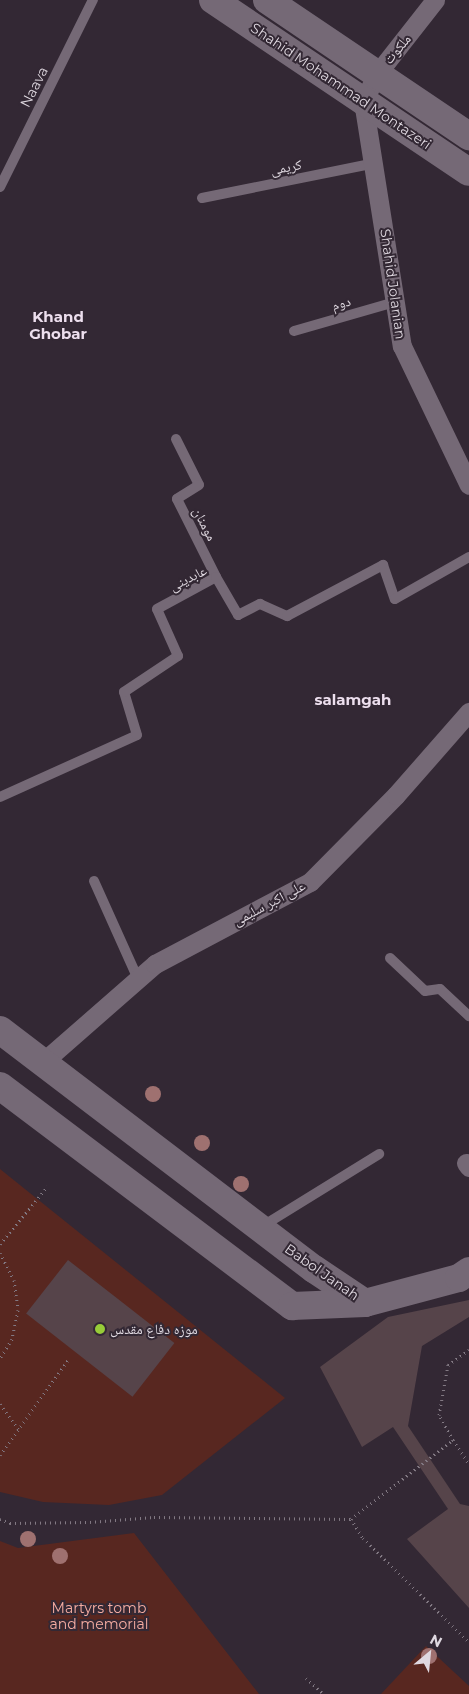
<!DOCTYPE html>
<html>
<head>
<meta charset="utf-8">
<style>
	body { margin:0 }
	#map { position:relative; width:469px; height:1694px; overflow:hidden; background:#332834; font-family:Montserrat,"Noto Naskh Arabic",sans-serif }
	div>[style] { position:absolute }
	.green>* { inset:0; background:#582720 }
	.building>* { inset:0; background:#56444a; transform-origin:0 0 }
	.path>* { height:3px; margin-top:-1.5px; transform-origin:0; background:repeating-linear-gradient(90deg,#827983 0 1px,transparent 0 5px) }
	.lane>* { height:10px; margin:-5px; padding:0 5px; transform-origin:5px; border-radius:5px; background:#756976 }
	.street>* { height:19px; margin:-9.5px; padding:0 9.5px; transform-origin:9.5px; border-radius:9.5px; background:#756976 }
	.secondary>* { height:28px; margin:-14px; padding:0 14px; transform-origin:14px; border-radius:14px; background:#756976 }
	.trees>* { width:16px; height:16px; margin:-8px; border-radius:50%; background:#9f7170 }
	.dots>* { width:14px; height:14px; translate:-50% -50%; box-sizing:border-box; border:2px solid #332834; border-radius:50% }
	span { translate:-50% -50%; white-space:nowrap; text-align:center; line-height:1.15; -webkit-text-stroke:4px #332834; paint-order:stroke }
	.street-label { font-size:14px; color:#dfd8e0 }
	.poi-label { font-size:14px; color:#dfd8e0 }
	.left { translate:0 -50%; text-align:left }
	.park-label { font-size:14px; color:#f7ada2 }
	.neighbourhood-label { font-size:15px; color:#eddfee; font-weight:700 }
	.north { position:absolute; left:404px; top:1629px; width:50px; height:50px; -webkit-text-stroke:4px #332834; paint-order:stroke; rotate:28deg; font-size:14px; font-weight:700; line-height:20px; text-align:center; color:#dfd8e0 }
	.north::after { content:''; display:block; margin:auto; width:18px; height:22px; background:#dfd8e0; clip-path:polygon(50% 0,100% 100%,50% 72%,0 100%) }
</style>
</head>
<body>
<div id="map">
	<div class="green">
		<i style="clip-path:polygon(0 1169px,285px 1398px,162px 1495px,109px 1505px,43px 1502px,0 1492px)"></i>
		<i style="clip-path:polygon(134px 1533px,259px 1694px,0 1694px,0 1541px,18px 1548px)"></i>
		<i style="clip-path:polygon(426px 1646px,469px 1686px,469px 1694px,381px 1694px)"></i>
	</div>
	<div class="building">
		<i style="left:68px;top:1260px;width:135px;height:68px;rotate:38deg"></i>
		<i style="clip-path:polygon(469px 1300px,469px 1317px,422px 1346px,408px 1426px,460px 1504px,469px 1506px,469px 1608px,407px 1539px,448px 1509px,393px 1427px,362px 1447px,320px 1367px,388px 1317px)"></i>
	</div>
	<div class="path">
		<i style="left:0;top:1244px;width:75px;rotate:-50.4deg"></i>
		<i style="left:0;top:1253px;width:30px;rotate:63deg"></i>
		<i style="left:14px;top:1280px;width:30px;rotate:82deg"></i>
		<i style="left:18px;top:1310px;width:30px;rotate:102deg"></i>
		<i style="left:12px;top:1339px;width:22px;rotate:122deg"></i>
		<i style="left:0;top:1404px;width:31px;rotate:54deg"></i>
		<i style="left:453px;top:1440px;width:29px;rotate:-119deg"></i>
		<i style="left:439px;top:1415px;width:51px;rotate:-79.8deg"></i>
		<i style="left:448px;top:1365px;width:26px;rotate:-36deg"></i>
		<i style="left:0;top:1455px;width:117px;rotate:-54.4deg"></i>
		<i style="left:0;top:1519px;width:11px;rotate:22deg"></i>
		<i style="left:10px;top:1523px;width:80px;rotate:-0.7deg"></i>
		<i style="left:90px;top:1522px;width:64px;rotate:-4.5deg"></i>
		<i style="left:154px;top:1517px;width:197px;rotate:0.6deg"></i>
		<i style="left:351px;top:1519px;width:22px;rotate:58deg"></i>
		<i style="left:363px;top:1538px;width:148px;rotate:44.5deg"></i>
		<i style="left:351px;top:1519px;width:129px;rotate:-37.8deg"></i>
		<i style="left:453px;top:1440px;width:29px;rotate:56deg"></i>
		<i style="left:306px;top:1678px;width:24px;rotate:42deg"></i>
	</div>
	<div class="lane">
		<i style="left:0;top:187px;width:209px;rotate:-63.6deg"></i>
		<i style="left:202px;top:198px;width:177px;rotate:-11.4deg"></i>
		<i style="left:294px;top:331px;width:105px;rotate:-16deg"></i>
		<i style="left:176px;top:439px;width:51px;rotate:63.4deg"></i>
		<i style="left:199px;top:485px;width:26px;rotate:148deg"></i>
		<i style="left:177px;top:499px;width:87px;rotate:63.4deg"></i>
		<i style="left:0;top:797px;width:150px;rotate:-24.3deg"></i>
		<i style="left:137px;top:735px;width:45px;rotate:-106.8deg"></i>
		<i style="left:124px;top:692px;width:65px;rotate:-33.7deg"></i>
		<i style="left:178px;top:656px;width:51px;rotate:-114.1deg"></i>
		<i style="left:157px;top:609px;width:67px;rotate:-28.5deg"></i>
		<i style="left:216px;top:577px;width:44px;rotate:59.9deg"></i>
		<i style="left:238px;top:615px;width:25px;rotate:-27deg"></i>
		<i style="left:260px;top:604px;width:30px;rotate:24deg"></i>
		<i style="left:287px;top:616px;width:109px;rotate:-28deg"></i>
		<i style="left:383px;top:565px;width:36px;rotate:71deg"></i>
		<i style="left:395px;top:599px;width:85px;rotate:-29.6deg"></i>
		<i style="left:94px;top:881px;width:107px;rotate:65.8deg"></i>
		<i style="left:390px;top:958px;width:48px;rotate:43.3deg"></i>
		<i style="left:425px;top:991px;width:15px;rotate:-8deg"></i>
		<i style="left:440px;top:989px;width:40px;rotate:43deg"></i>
		<i style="left:261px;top:1227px;width:139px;rotate:-31.7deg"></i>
	</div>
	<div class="street">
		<i style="left:435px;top:0;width:94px;rotate:128.1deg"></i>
		<i style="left:377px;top:74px;width:30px;rotate:117deg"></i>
		<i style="left:363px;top:101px;width:248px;rotate:81deg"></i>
		<i style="left:402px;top:346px;width:154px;rotate:64.3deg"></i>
		<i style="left:43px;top:1062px;width:149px;rotate:-41.2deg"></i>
		<i style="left:155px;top:964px;width:175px;rotate:-27.9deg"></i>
		<i style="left:310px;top:882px;width:122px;rotate:-45.3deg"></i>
		<i style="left:396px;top:795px;width:111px;rotate:-48.7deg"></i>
		<i style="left:466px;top:1163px;width:5px;rotate:53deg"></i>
	</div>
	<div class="secondary">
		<i style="left:213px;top:0;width:308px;rotate:33.9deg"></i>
		<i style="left:267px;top:0;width:244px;rotate:34deg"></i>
		<i style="left:0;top:1030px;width:395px;rotate:37.3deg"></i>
		<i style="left:314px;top:1269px;width:61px;rotate:33.7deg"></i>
		<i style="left:0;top:1086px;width:366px;rotate:37deg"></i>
		<i style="left:292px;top:1306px;width:73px;rotate:-2.4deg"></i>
		<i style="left:365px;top:1303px;width:97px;rotate:-14.9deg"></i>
		<i style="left:459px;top:1278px;width:12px;rotate:-35deg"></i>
	</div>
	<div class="trees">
		<i style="left:153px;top:1094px"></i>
		<i style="left:202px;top:1143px"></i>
		<i style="left:241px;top:1184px"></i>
		<i style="left:28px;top:1539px"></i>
		<i style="left:60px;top:1556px"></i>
		<i style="left:429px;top:1656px"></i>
	</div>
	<div class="dots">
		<i style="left:100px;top:1329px;background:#97cc38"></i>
	</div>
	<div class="street-label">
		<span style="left:397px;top:49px;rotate:-50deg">ملکوت</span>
		<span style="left:341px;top:86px;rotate:34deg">Shahid Mohammad Montazeri</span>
		<span style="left:34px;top:87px;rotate:-63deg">Naava</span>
		<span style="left:286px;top:167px;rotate:-11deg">کریمی</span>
		<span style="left:393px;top:284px;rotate:82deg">Shahid Jolanian</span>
		<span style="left:341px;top:303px;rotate:-16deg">دوم</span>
		<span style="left:205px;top:524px;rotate:63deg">مومنان</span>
		<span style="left:188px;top:578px;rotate:-27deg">عابدینی</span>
		<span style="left:269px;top:903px;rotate:-28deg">علی اکبر سلیمی</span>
		<span style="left:322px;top:1272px;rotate:35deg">Babol Janah</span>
	</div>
	<div class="poi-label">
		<span class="left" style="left:110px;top:1329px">موزه دفاع مقدس</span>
	</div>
	<div class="park-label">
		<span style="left:99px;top:1616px">Martyrs tomb<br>and memorial</span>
	</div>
	<div class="neighbourhood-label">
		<span style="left:58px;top:325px">Khand<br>Ghobar</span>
		<span style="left:353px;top:700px">salamgah</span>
	</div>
	<div class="north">N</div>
</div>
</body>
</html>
